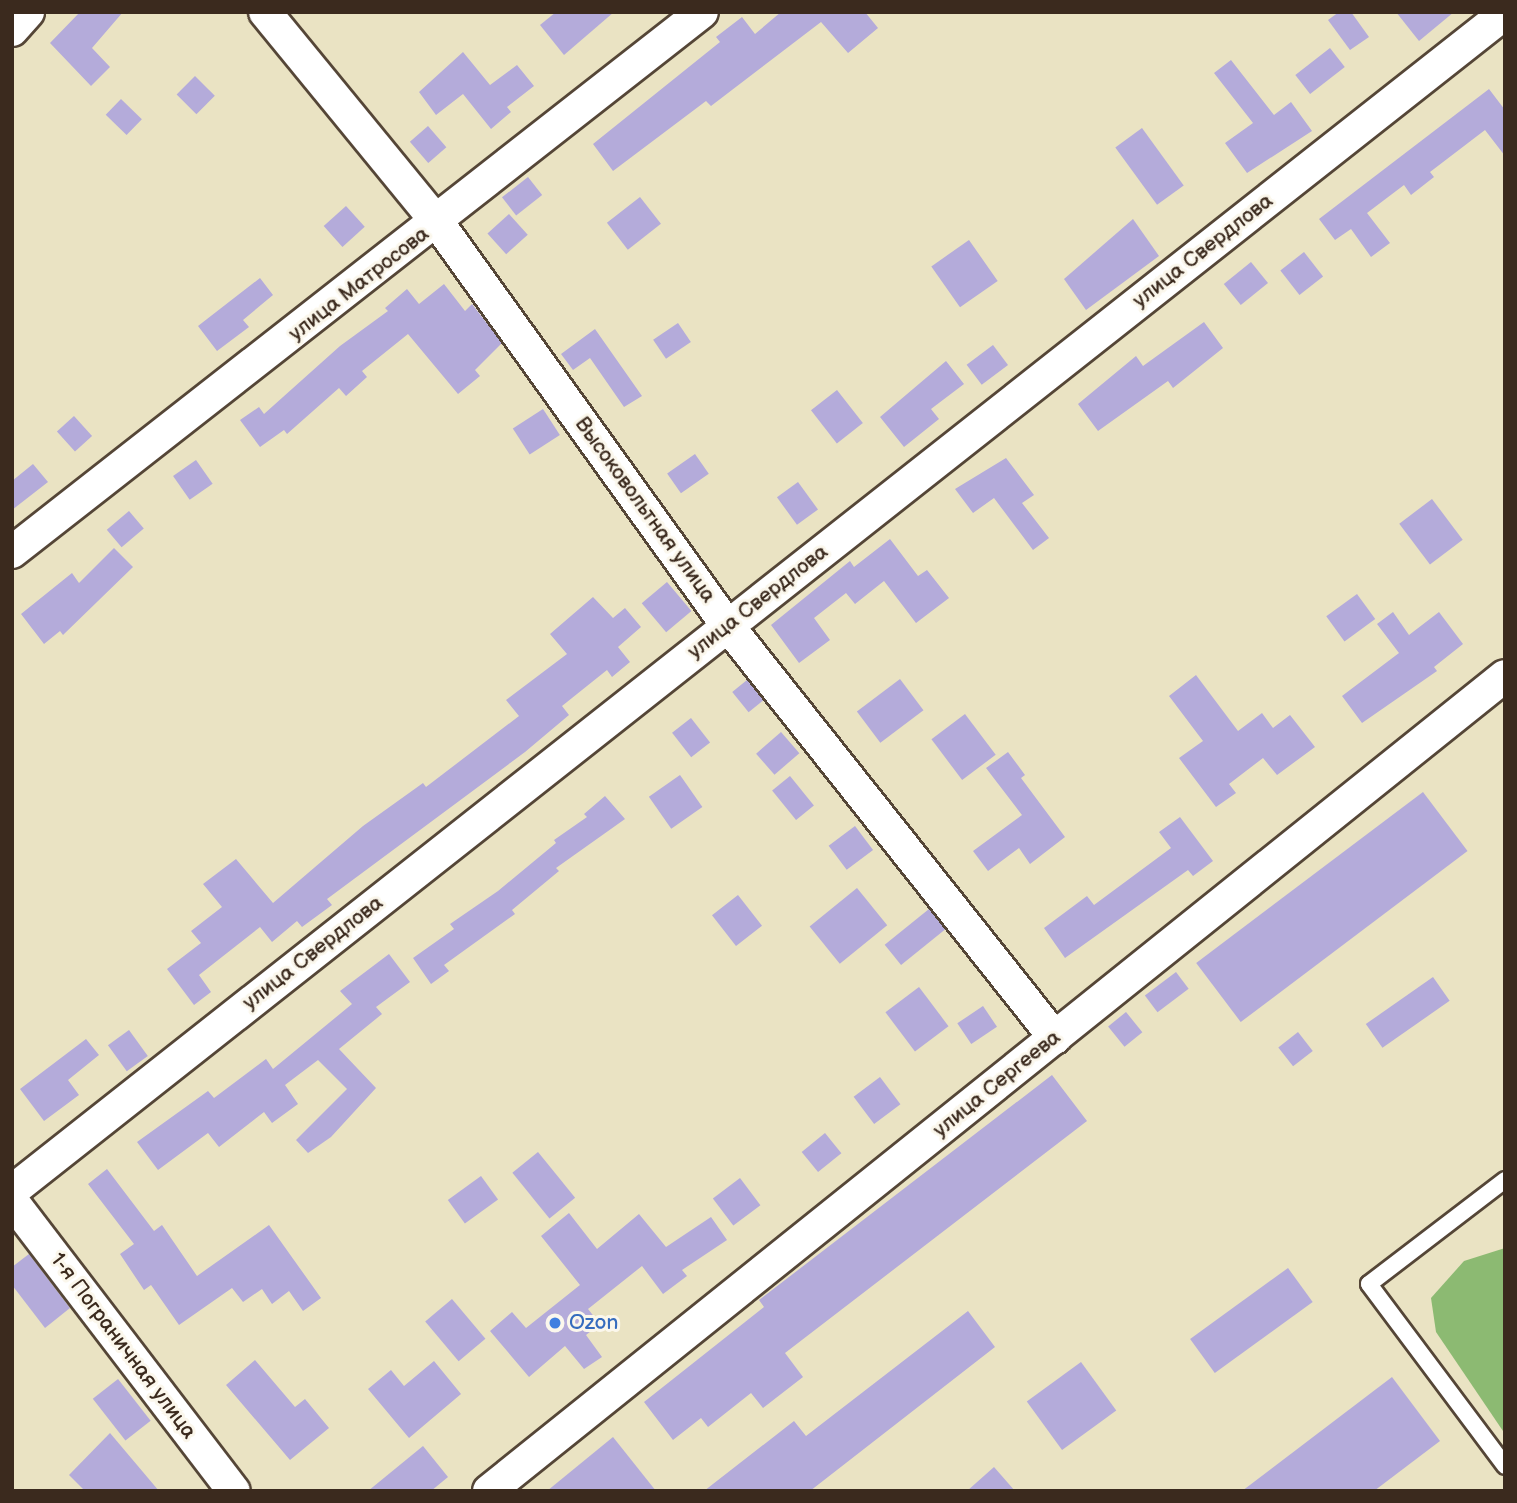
<!DOCTYPE html>
<html>
<head>
<meta charset="utf-8">
<style>
	body { margin:0 }
	#map { position:relative; width:1517px; height:1503px; overflow:hidden; background:#eae3c3; font-family:"Balsamiq Sans",sans-serif }
	div>[style] { position:absolute }
	.forest>* { inset:0; background:#8cba72 }
	.building>* { inset:0; background:#b4abda; transform-origin:0 0 }
	.roads { filter:drop-shadow(2px 0 #554637) drop-shadow(-2px 0 #554637) drop-shadow(0 2px #554637) drop-shadow(0 -2px #554637) }
	.service>* { height:16px; margin:-8px; padding:0 8px; transform-origin:8px; border-radius:8px; background:#fff }
	.minor>* { height:32px; margin:-16px; padding:0 16px; transform-origin:16px; border-radius:16px; background:#fff }
	.dots>* { width:19px; height:19px; translate:-50% -50%; box-sizing:border-box; border:4px solid #fbf7ec; border-radius:50% }
	span { translate:-50% -50%; white-space:nowrap; text-align:center; line-height:1.15; -webkit-text-stroke:6px #fbf7ec; paint-order:stroke }
	.street-label { font-size:21px; color:#3b2a1e }
	.shop-label { font-size:21px; color:#366cbe }
	.left { translate:0 -50%; text-align:left }
	.frame { position:absolute; inset:0; border:14px solid #3b2a1e; pointer-events:none }
</style>
</head>
<body>
<div id="map">
	<div class="forest">
		<i style="clip-path:polygon(1505px 1248px,1505px 1434px,1436px 1332px,1431px 1298px,1464px 1261px)"></i>
	</div>
	<div class="building">
		<i style="clip-path:polygon(80px 12px,123px 12px,92px 48px,110px 67px,91px 86px,50px 43px)"></i>
		<i style="clip-path:polygon(556px 12px,614px 12px,564px 55px,540px 25px)"></i>
		<i style="clip-path:polygon(781px 12px,865px 12px,878px 28px,848px 53px,821px 22px,711px 106px,706px 101px,613px 171px,593px 144px,720px 42px,716px 37px,742px 17px,755px 34px)"></i>
		<i style="clip-path:polygon(1339px 12px,1351px 12px,1369px 37px,1350px 50px,1328px 20px)"></i>
		<i style="clip-path:polygon(1396px 12px,1454px 12px,1419px 41px)"></i>
		<i style="left:1330px;top:48px;width:24px;height:44px;rotate:52deg"></i>
		<i style="clip-path:polygon(463px 52px,490px 85px,517px 65px,534px 86px,507px 107px,511px 112px,491px 129px,463px 94px,436px 115px,419px 92px)"></i>
		<i style="clip-path:polygon(1231px 60px,1274px 115px,1291px 102px,1312px 131px,1247px 173px,1225px 143px,1253px 123px,1214px 73px)"></i>
		<i style="left:195px;top:76px;width:28px;height:26px;rotate:45deg"></i>
		<i style="clip-path:polygon(1489px 89px,1505px 110px,1505px 156px,1485px 130px,1430px 172px,1434px 177px,1411px 195px,1404px 185px,1367px 213px,1390px 243px,1371px 257px,1351px 229px,1335px 240px,1319px 219px)"></i>
		<i style="left:121px;top:99px;width:29px;height:22px;rotate:44deg"></i>
		<i style="left:428px;top:126px;width:28px;height:24px;rotate:49deg"></i>
		<i style="left:1142px;top:128px;width:71px;height:33px;rotate:54deg"></i>
		<i style="left:528px;top:177px;width:23px;height:33px;rotate:52deg"></i>
		<i style="left:640px;top:197px;width:34px;height:42px;rotate:52deg"></i>
		<i style="left:346px;top:206px;width:28px;height:30px;rotate:48deg"></i>
		<i style="left:509px;top:214px;width:28px;height:29px;rotate:48deg"></i>
		<i style="clip-path:polygon(1133px 219px,1159px 256px,1086px 310px,1064px 279px)"></i>
		<i style="left:969px;top:240px;width:50px;height:46px;rotate:55deg"></i>
		<i style="left:1304px;top:252px;width:31px;height:30px;rotate:52deg"></i>
		<i style="left:1251px;top:262px;width:27px;height:35px;rotate:51deg"></i>
		<i style="clip-path:polygon(260px 278px,273px 295px,243px 320px,249px 327px,217px 351px,198px 326px)"></i>
		<i style="clip-path:polygon(444px 284px,465px 311px,472px 304px,502px 343px,475px 370px,480px 376px,458px 394px,408px 334px,362px 371px,367px 377px,346px 396px,339px 388px,287px 434px,284px 430px,260px 447px,240px 420px,259px 407px,264px 414px,340px 346px,388px 311px,385px 308px,407px 289px,419px 304px)"></i>
		<i style="clip-path:polygon(1204px 322px,1223px 348px,1173px 388px,1168px 381px,1098px 431px,1078px 404px,1136px 356px,1143px 366px)"></i>
		<i style="left:678px;top:323px;width:23px;height:30px;rotate:56deg"></i>
		<i style="clip-path:polygon(595px 329px,642px 396px,624px 407px,590px 358px,573px 370px,561px 354px)"></i>
		<i style="left:993px;top:345px;width:25px;height:33px;rotate:53deg"></i>
		<i style="clip-path:polygon(946px 361px,964px 384px,931px 409px,939px 419px,904px 447px,880px 417px)"></i>
		<i style="left:837px;top:390px;width:42px;height:33px;rotate:52deg"></i>
		<i style="left:543px;top:409px;width:31px;height:36px;rotate:57deg"></i>
		<i style="left:74px;top:416px;width:27px;height:23px;rotate:48deg"></i>
		<i style="left:695px;top:454px;width:24px;height:34px;rotate:55deg"></i>
		<i style="clip-path:polygon(1006px 458px,1034px 495px,1022px 503px,1049px 538px,1033px 550px,994px 498px,973px 513px,955px 489px)"></i>
		<i style="left:196px;top:460px;width:29px;height:28px;rotate:55deg"></i>
		<i style="clip-path:polygon(33px 464px,48px 482px,12px 510px,12px 481px)"></i>
		<i style="left:798px;top:482px;width:34px;height:26px;rotate:54deg"></i>
		<i style="left:1432px;top:499px;width:51px;height:41px;rotate:53deg"></i>
		<i style="left:129px;top:511px;width:23px;height:29px;rotate:50deg"></i>
		<i style="clip-path:polygon(890px 539px,918px 576px,927px 570px,949px 598px,916px 623px,884px 581px,855px 604px,846px 593px,814px 618px,830px 640px,799px 663px,771px 625px,850px 561px,854px 567px)"></i>
		<i style="clip-path:polygon(114px 548px,133px 567px,63px 635px,60px 631px,44px 644px,21px 614px,72px 573px,79px 583px)"></i>
		<i style="left:667px;top:582px;width:38px;height:33px;rotate:50deg"></i>
		<i style="left:1357px;top:594px;width:31px;height:38px;rotate:54deg"></i>
		<i style="clip-path:polygon(593px 597px,613px 618px,625px 608px,641px 627px,618px 647px,630px 662px,612px 677px,607px 670px,562px 706px,569px 715px,525px 752px,327px 899px,332px 905px,302px 927px,297px 921px,272px 942px,260px 927px,199px 975px,211px 992px,194px 1005px,167px 969px,201px 943px,191px 931px,222px 907px,203px 884px,236px 859px,273px 903px,363px 826px,423px 783px,426px 787px,519px 716px,506px 700px,567px 654px,550px 634px)"></i>
		<i style="clip-path:polygon(1393px 612px,1409px 635px,1439px 612px,1463px 644px,1434px 667px,1437px 671px,1362px 723px,1342px 696px,1399px 653px,1377px 624px)"></i>
		<i style="clip-path:polygon(1196px 675px,1238px 731px,1262px 713px,1273px 728px,1290px 715px,1315px 747px,1277px 775px,1263px 758px,1229px 784px,1236px 793px,1216px 807px,1179px 758px,1203px 741px,1169px 696px)"></i>
		<i style="left:900px;top:679px;width:39px;height:54px;rotate:53deg"></i>
		<i style="left:747px;top:680px;width:26px;height:19px;rotate:51deg"></i>
		<i style="left:965px;top:714px;width:51px;height:42px;rotate:53deg"></i>
		<i style="left:691px;top:718px;width:31px;height:24px;rotate:52deg"></i>
		<i style="left:781px;top:732px;width:28px;height:33px;rotate:49deg"></i>
		<i style="clip-path:polygon(1008px 752px,1025px 775px,1021px 778px,1065px 837px,1030px 864px,1019px 848px,988px 871px,973px 851px,1022px 815px,986px 768px)"></i>
		<i style="left:680px;top:775px;width:39px;height:38px;rotate:55deg"></i>
		<i style="left:790px;top:776px;width:38px;height:23px;rotate:51deg"></i>
		<i style="left:1423px;top:792px;width:74px;height:284px;rotate:53deg"></i>
		<i style="clip-path:polygon(605px 796px,625px 819px,556px 868px,559px 871px,512px 910px,515px 914px,444px 965px,449px 971px,431px 984px,413px 958px,454px 929px,450px 924px,498px 891px,556px 843px,554px 840px,587px 817px,584px 814px)"></i>
		<i style="clip-path:polygon(1180px 817px,1213px 861px,1193px 876px,1188px 870px,1065px 958px,1044px 928px,1087px 896px,1094px 905px,1171px 848px,1159px 832px)"></i>
		<i style="left:855px;top:826px;width:30px;height:33px;rotate:53deg"></i>
		<i style="left:857px;top:888px;width:48px;height:61px;rotate:51deg"></i>
		<i style="left:738px;top:895px;width:39px;height:33px;rotate:52deg"></i>
		<i style="left:929px;top:909px;width:26px;height:57px;rotate:51deg"></i>
		<i style="clip-path:polygon(389px 954px,410px 982px,376px 1007px,382px 1014px,339px 1049px,376px 1088px,331px 1137px,308px 1153px,296px 1140px,347px 1089px,318px 1060px,285px 1085px,298px 1104px,272px 1123px,264px 1112px,219px 1147px,208px 1133px,158px 1170px,137px 1142px,208px 1091px,214px 1098px,266px 1059px,273px 1069px,352px 1004px,340px 991px)"></i>
		<i style="left:1176px;top:972px;width:21px;height:39px;rotate:53deg"></i>
		<i style="left:1433px;top:977px;width:29px;height:82px;rotate:55deg"></i>
		<i style="left:919px;top:987px;width:49px;height:42px;rotate:53deg"></i>
		<i style="left:983px;top:1006px;width:25px;height:31px;rotate:56deg"></i>
		<i style="left:1126px;top:1012px;width:26px;height:23px;rotate:51deg"></i>
		<i style="left:129px;top:1030px;width:32px;height:26px;rotate:54deg"></i>
		<i style="left:1298px;top:1032px;width:24px;height:25px;rotate:52deg"></i>
		<i style="clip-path:polygon(86px 1039px,99px 1055px,68px 1080px,79px 1095px,44px 1121px,20px 1089px)"></i>
		<i style="clip-path:polygon(1052px 1075px,1087px 1121px,785px 1353px,803px 1377px,763px 1408px,751px 1393px,708px 1427px,701px 1418px,673px 1440px,644px 1402px,764px 1307px,759px 1300px)"></i>
		<i style="left:880px;top:1077px;width:34px;height:33px;rotate:53deg"></i>
		<i style="left:825px;top:1133px;width:26px;height:30px;rotate:51deg"></i>
		<i style="left:538px;top:1152px;width:59px;height:33px;rotate:51deg"></i>
		<i style="clip-path:polygon(107px 1169px,154px 1231px,162px 1225px,197px 1276px,269px 1225px,321px 1298px,303px 1311px,289px 1291px,272px 1304px,262px 1289px,243px 1302px,232px 1288px,179px 1325px,151px 1285px,144px 1290px,120px 1254px,134px 1244px,88px 1184px)"></i>
		<i style="left:481px;top:1176px;width:29px;height:41px;rotate:54deg"></i>
		<i style="left:740px;top:1178px;width:34px;height:34px;rotate:53deg"></i>
		<i style="clip-path:polygon(569px 1213px,597px 1249px,639px 1214px,666px 1247px,711px 1217px,727px 1240px,682px 1270px,687px 1276px,663px 1294px,642px 1266px,588px 1309px,600px 1324px,586px 1335px,602px 1357px,584px 1369px,565px 1346px,529px 1377px,490px 1331px,512px 1312px,526px 1328px,580px 1285px,541px 1236px)"></i>
		<i style="clip-path:polygon(29px 1254px,70px 1308px,45px 1328px,12px 1285px,12px 1267px)"></i>
		<i style="left:1288px;top:1268px;width:42px;height:121px;rotate:54deg"></i>
		<i style="left:452px;top:1299px;width:52px;height:35px;rotate:50deg"></i>
		<i style="clip-path:polygon(968px 1311px,995px 1347px,810px 1491px,704px 1491px,794px 1421px,806px 1436px)"></i>
		<i style="clip-path:polygon(255px 1360px,295px 1407px,305px 1399px,329px 1428px,290px 1460px,226px 1385px)"></i>
		<i style="clip-path:polygon(434px 1361px,461px 1394px,409px 1438px,368px 1389px,391px 1370px,404px 1386px)"></i>
		<i style="left:1081px;top:1362px;width:60px;height:67px;rotate:54deg"></i>
		<i style="clip-path:polygon(1392px 1377px,1440px 1441px,1374px 1491px,1242px 1491px)"></i>
		<i style="left:118px;top:1379px;width:53px;height:32px;rotate:52deg"></i>
		<i style="clip-path:polygon(110px 1433px,159px 1491px,85px 1491px,69px 1475px)"></i>
		<i style="clip-path:polygon(613px 1437px,656px 1491px,547px 1491px)"></i>
		<i style="clip-path:polygon(423px 1446px,448px 1477px,431px 1491px,368px 1491px)"></i>
		<i style="clip-path:polygon(994px 1467px,1015px 1491px,967px 1491px)"></i>
	</div>
	<div class="roads">
		<div class="service">
			<i style="left:1505px;top:1180px;width:171px;rotate:142.6deg"></i>
			<i style="left:1369px;top:1284px;width:227px;rotate:53.2deg"></i>
		</div>
		<div class="minor">
			<i style="left:265px;top:12px;width:273px;rotate:50.7deg"></i>
			<i style="left:438px;top:223px;width:496px;rotate:54.3deg"></i>
			<i style="left:728px;top:626px;width:526px;rotate:51.56deg"></i>
			<i style="left:12px;top:30px;width:24px;rotate:-48deg"></i>
			<i style="left:12px;top:552px;width:876px;rotate:-38.05deg"></i>
			<i style="left:12px;top:1191px;width:1902px;rotate:-38.27deg"></i>
			<i style="left:12px;top:1201px;width:365px;rotate:52.6deg"></i>
			<i style="left:489px;top:1491px;width:1302px;rotate:-38.74deg"></i>
		</div>
	</div>
	<div class="dots">
		<i style="left:555px;top:1323px;background:#3f7fe0"></i>
	</div>
	<div class="street-label">
		<span style="left:1203px;top:251px;rotate:-38deg">улица Свердлова</span>
		<span style="left:359px;top:284px;rotate:-38deg">улица Матросова</span>
		<span style="left:645px;top:510px;rotate:54deg">Высоковольтная улица</span>
		<span style="left:758px;top:602px;rotate:-38deg">улица Свердлова</span>
		<span style="left:313px;top:953px;rotate:-38deg">улица Свердлова</span>
		<span style="left:997px;top:1084px;rotate:-39deg">улица Сергеева</span>
		<span style="left:123px;top:1346px;rotate:53deg">1-я Пограничная улица</span>
	</div>
	<div class="shop-label">
		<span class="left" style="left:569px;top:1323px">Ozon</span>
	</div>
	<div class="frame"></div>
</div>
</body>
</html>
